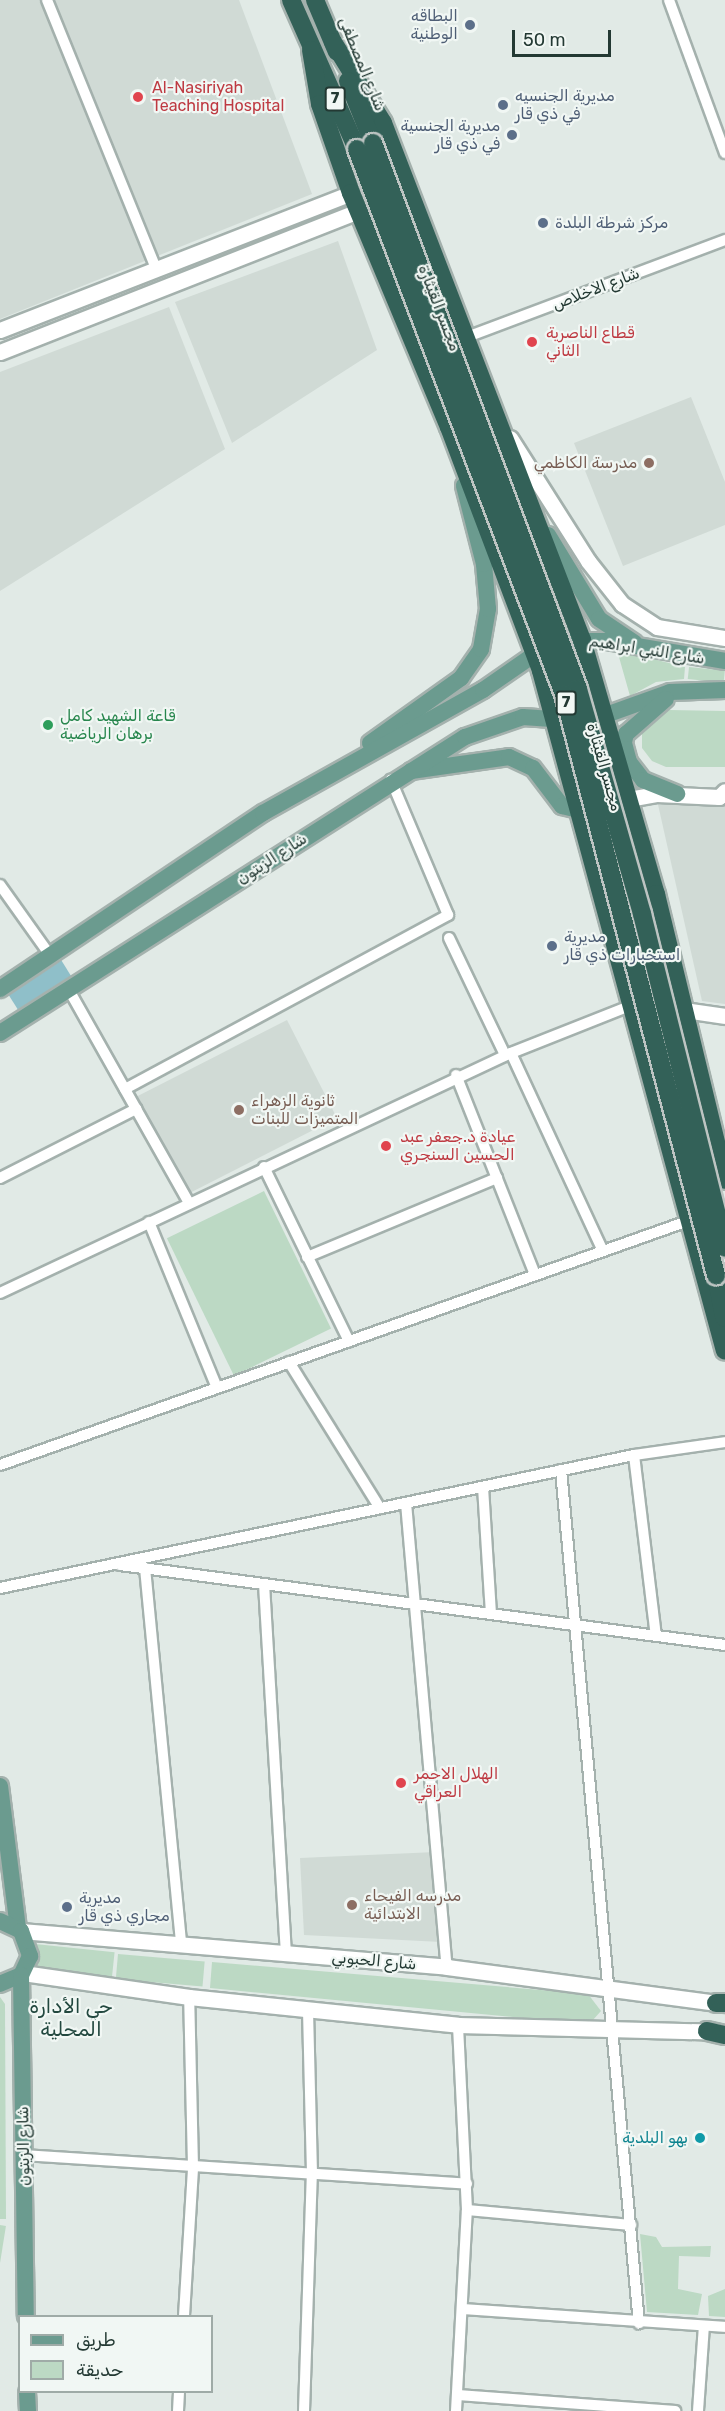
<!DOCTYPE html>
<html>
<head>
<meta charset="utf-8">
<style>
	body { margin:0 }
	#map { position:relative; width:725px; height:2411px; overflow:hidden; background:#e1eae6; font-family:Rubik,"Noto Sans Arabic",sans-serif }
	div>[style] { position:absolute }
	.built>* { inset:0; background:#d0dad5; transform-origin:0 0 }
	.green>* { inset:0; background:#bcd9c4; transform-origin:0 0 }
	.water>* { inset:0; background:#8fbfc9; transform-origin:0 0 }
	.roads { filter:drop-shadow(2px 0 #a4b1ad) drop-shadow(-2px 0 #a4b1ad) drop-shadow(0 2px #a4b1ad) drop-shadow(0 -2px #a4b1ad) }
	.street>* { height:10px; margin:-5px; padding:0 5px; transform-origin:5px; border-radius:5px; background:#fff }
	.secondary>* { height:15px; margin:-7.5px; padding:0 7.5px; transform-origin:7.5px; border-radius:7.5px; background:#fff }
	.primary>* { height:16px; margin:-8px; padding:0 8px; transform-origin:8px; border-radius:8px; background:#6b9b8f }
	.highway>* { height:18px; margin:-9px; padding:0 9px; transform-origin:9px; border-radius:9px; background:#336158 }
	.bridges { filter:drop-shadow(2px 0 #bdc4c2) drop-shadow(-2px 0 #bdc4c2) drop-shadow(0 2px #bdc4c2) drop-shadow(0 -2px #bdc4c2) }
	.highway-bridge>* { height:18px; margin:-9px; padding:0 9px; transform-origin:9px; border-radius:9px; background:#336158 }
	.dots>* { width:16px; height:16px; translate:-50% -50%; box-sizing:border-box; border:3px solid #f1f7f4; border-radius:50% }
	span { translate:-50% -50%; white-space:nowrap; text-align:center; line-height:1.15; -webkit-text-stroke:4.5px #f1f7f4; paint-order:stroke }
	.shield-label span { padding:2px 4px; background:#f1f7f4; border:2px solid; border-radius:4px; -webkit-text-stroke-width:0 }
	.shield-label { font-size:15px; color:#233933; font-weight:700 }
	.service-label { font-size:16px; color:#4e5e75 }
	.right { translate:-100% -50%; text-align:right }
	.left { translate:0 -50%; text-align:left }
	.street-label { font-size:16px; color:#233933 }
	.health-label { font-size:16px; color:#be3a42 }
	.education-label { font-size:16px; color:#785e54 }
	.leisure-label { font-size:16px; color:#27864d }
	.culture-label { font-size:16px; color:#0d838f }
	.quarter-label { font-size:20px; color:#22483f }
	.legend { position:absolute; left:18px; top:2315px; width:195px; height:78px; box-sizing:border-box; background:#f1f7f4; border:2px solid #9faba7; margin:0; padding:8px 10px; list-style:none; font-size:18px; color:#233933 }
	.legend li { display:flex; align-items:center; gap:12px; height:30px }
	.legend b { width:30px; border:2px solid #9faba7 }
	.scale { position:absolute; left:512px; top:30px; width:99px; height:27px; box-sizing:border-box; border:3px solid #233933; border-top:0; padding-left:8px; font-size:18px; line-height:21px; white-space:nowrap; color:#233933; -webkit-text-stroke:4px #f1f7f4; paint-order:stroke }
</style>
</head>
<body>
<div id="map">
	<div class="built">
		<i style="clip-path:polygon(0 0,239px 0,312px 194px,0 319px)"></i>
		<i style="clip-path:polygon(338px 241px,377px 350px,232px 443px,175px 302px)"></i>
		<i style="clip-path:polygon(169px 307px,225px 449px,0 591px,0 372px)"></i>
		<i style="clip-path:polygon(691px 397px,725px 482px,725px 525px,623px 566px,574px 443px)"></i>
		<i style="clip-path:polygon(725px 799px,725px 1004px,702px 1001px,657px 800px)"></i>
		<i style="left:287px;top:1020px;width:110px;height:168px;rotate:63deg"></i>
		<i style="clip-path:polygon(436px 1852px,441px 1942px,304px 1935px,300px 1858px)"></i>
	</div>
	<div class="green">
		<i style="clip-path:polygon(617px 650px,685px 667px,684px 679px,656px 682px,630px 696px)"></i>
		<i style="left:689px;top:667px;width:36px;height:12px;rotate:6deg"></i>
		<i style="clip-path:polygon(669px 710px,725px 711px,725px 767px,666px 767px,652px 761px,642px 748px,642px 733px)"></i>
		<i style="left:264px;top:1191px;width:153px;height:108px;rotate:64deg"></i>
		<i style="left:35px;top:1944px;width:80px;height:27px;rotate:6deg"></i>
		<i style="left:118px;top:1954px;width:87px;height:25px;rotate:5deg"></i>
		<i style="clip-path:polygon(212px 1962px,588px 1994px,601px 2011px,592px 2021px,575px 2023px,210px 1988px)"></i>
		<i style="clip-path:polygon(0 1997px,5px 2004px,6px 2219px,0 2219px)"></i>
		<i style="left:0;top:2225px;width:6px;height:108px;rotate:9deg"></i>
		<i style="clip-path:polygon(640px 2234px,656px 2237px,662px 2247px,711px 2246px,710px 2257px,679px 2256px,678px 2289px,702px 2294px,698px 2315px,647px 2312px)"></i>
		<i style="clip-path:polygon(725px 2289px,725px 2317px,709px 2316px,708px 2296px)"></i>
	</div>
	<div class="water">
		<i style="left:58px;top:955px;width:25px;height:63px;rotate:58deg"></i>
	</div>
	<div class="roads">
		<div class="street">
			<i style="left:47px;top:0;width:290px;rotate:67.9deg"></i>
			<i style="left:669px;top:0;width:163px;rotate:69.9deg"></i>
			<i style="left:467px;top:337px;width:276px;rotate:-20.6deg"></i>
			<i style="left:0;top:885px;width:86px;rotate:54.5deg"></i>
			<i style="left:449px;top:938px;width:130px;rotate:64.4deg"></i>
			<i style="left:69px;top:990px;width:244px;rotate:60.6deg"></i>
			<i style="left:511px;top:1053px;width:130px;rotate:-21.6deg"></i>
			<i style="left:456px;top:1075px;width:215px;rotate:68.4deg"></i>
			<i style="left:125px;top:1089px;width:367px;rotate:-28.3deg"></i>
			<i style="left:448px;top:915px;width:147px;rotate:-112.9deg"></i>
			<i style="left:264px;top:1167px;width:194px;rotate:64deg"></i>
			<i style="left:0;top:1178px;width:153px;rotate:-26.9deg"></i>
			<i style="left:149px;top:1222px;width:179px;rotate:67.7deg"></i>
			<i style="left:307px;top:1257px;width:206px;rotate:-22.6deg"></i>
			<i style="left:0;top:1293px;width:565px;rotate:-25.16deg"></i>
			<i style="left:511px;top:1053px;width:218px;rotate:65.1deg"></i>
			<i style="left:289px;top:1362px;width:172px;rotate:58.1deg"></i>
			<i style="left:634px;top:1455px;width:182px;rotate:83.1deg"></i>
			<i style="left:0;top:1465px;width:730px;rotate:-19.53deg"></i>
			<i style="left:561px;top:1470px;width:857px;rotate:84.78deg"></i>
			<i style="left:483px;top:1487px;width:127px;rotate:86.4deg"></i>
			<i style="left:406px;top:1503px;width:466px;rotate:85deg"></i>
			<i style="left:120px;top:1565px;width:610px;rotate:7.53deg"></i>
			<i style="left:145px;top:1568px;width:378px;rotate:84.5deg"></i>
			<i style="left:264px;top:1584px;width:370px;rotate:86.6deg"></i>
			<i style="left:0;top:1588px;width:648px;rotate:-11.85deg"></i>
			<i style="left:634px;top:1455px;width:92px;rotate:-8.1deg"></i>
			<i style="left:24px;top:2155px;width:444px;rotate:3.7deg"></i>
			<i style="left:467px;top:2210px;width:165px;rotate:5.2deg"></i>
			<i style="left:464px;top:2309px;width:262px;rotate:3.9deg"></i>
			<i style="left:184px;top:2316px;width:149px;rotate:-86.5deg"></i>
			<i style="left:193px;top:2167px;width:170px;rotate:-91.3deg"></i>
			<i style="left:458px;top:2395px;width:218px;rotate:4.2deg"></i>
			<i style="left:178px;top:2411px;width:19px;rotate:-87deg"></i>
			<i style="left:304px;top:2411px;width:237px;rotate:-88.1deg"></i>
			<i style="left:312px;top:2174px;width:165px;rotate:-91.4deg"></i>
			<i style="left:456px;top:2411px;width:201px;rotate:-86.9deg"></i>
			<i style="left:467px;top:2210px;width:185px;rotate:-92.8deg"></i>
			<i style="left:698px;top:2411px;width:85px;rotate:-86deg"></i>
		</div>
		<div class="secondary">
			<i style="left:0;top:330px;width:377px;rotate:-21.3deg"></i>
			<i style="left:0;top:352px;width:385px;rotate:-21.5deg"></i>
			<i style="left:510px;top:438px;width:146px;rotate:57.6deg"></i>
			<i style="left:588px;top:561px;width:55px;rotate:51.7deg"></i>
			<i style="left:622px;top:604px;width:42px;rotate:33.3deg"></i>
			<i style="left:657px;top:627px;width:69px;rotate:9.2deg"></i>
			<i style="left:617px;top:801px;width:41px;rotate:-9.9deg"></i>
			<i style="left:657px;top:794px;width:62px;rotate:2.8deg"></i>
			<i style="left:719px;top:797px;width:8px;rotate:-45deg"></i>
			<i style="left:684px;top:1010px;width:41px;rotate:8.3deg"></i>
			<i style="left:21px;top:1931px;width:428px;rotate:4.8deg"></i>
			<i style="left:447px;top:1967px;width:280px;rotate:7.6deg"></i>
			<i style="left:23px;top:1973px;width:168px;rotate:8.2deg"></i>
			<i style="left:189px;top:1997px;width:270px;rotate:5.9deg"></i>
			<i style="left:458px;top:2025px;width:260px;rotate:1.5deg"></i>
		</div>
		<div class="primary">
			<i style="left:548px;top:535px;width:98px;rotate:58.7deg"></i>
			<i style="left:599px;top:619px;width:43px;rotate:33.7deg"></i>
			<i style="left:592px;top:720px;width:83px;rotate:-19.7deg"></i>
			<i style="left:670px;top:692px;width:55px;rotate:-2.1deg"></i>
			<i style="left:370px;top:743px;width:112px;rotate:-35.5deg"></i>
			<i style="left:461px;top:678px;width:35px;rotate:-55deg"></i>
			<i style="left:481px;top:649px;width:41px;rotate:-80.1deg"></i>
			<i style="left:488px;top:609px;width:45px;rotate:-95.1deg"></i>
			<i style="left:484px;top:564px;width:81px;rotate:-104.4deg"></i>
			<i style="left:624px;top:743px;width:20px;rotate:75deg"></i>
			<i style="left:629px;top:762px;width:23px;rotate:52deg"></i>
			<i style="left:643px;top:780px;width:37px;rotate:22deg"></i>
			<i style="left:619px;top:762px;width:29px;rotate:-76deg"></i>
			<i style="left:626px;top:734px;width:53px;rotate:-41.2deg"></i>
			<i style="left:411px;top:771px;width:99px;rotate:-8.1deg"></i>
			<i style="left:509px;top:757px;width:26px;rotate:25deg"></i>
			<i style="left:533px;top:768px;width:48px;rotate:52.7deg"></i>
			<i style="left:562px;top:806px;width:21px;rotate:14deg"></i>
			<i style="left:0;top:989px;width:316px;rotate:-33.8deg"></i>
			<i style="left:263px;top:813px;width:252px;rotate:-29.2deg"></i>
			<i style="left:483px;top:690px;width:63px;rotate:-34.7deg"></i>
			<i style="left:535px;top:654px;width:36px;rotate:-21deg"></i>
			<i style="left:569px;top:641px;width:38px"></i>
			<i style="left:607px;top:641px;width:120px;rotate:9.6deg"></i>
			<i style="left:0;top:1033px;width:551px;rotate:-32.48deg"></i>
			<i style="left:465px;top:737px;width:61px;rotate:-19deg"></i>
			<i style="left:523px;top:717px;width:43px;rotate:4deg"></i>
			<i style="left:0;top:1786px;width:143px;rotate:82.8deg"></i>
			<i style="left:0;top:1921px;width:23px;rotate:25deg"></i>
			<i style="left:21px;top:1931px;width:27px;rotate:70deg"></i>
			<i style="left:30px;top:1956px;width:21px;rotate:115deg"></i>
			<i style="left:21px;top:1975px;width:23px;rotate:157deg"></i>
			<i style="left:21px;top:1975px;width:341px;rotate:89.2deg"></i>
			<i style="left:27px;top:2392px;width:19px;rotate:87deg"></i>
		</div>
		<div class="highway">
			<i style="left:291px;top:0;width:163px;rotate:66.1deg"></i>
			<i style="left:315px;top:0;width:56px;rotate:67.1deg"></i>
			<i style="left:333px;top:42px;width:95px;rotate:58.3deg"></i>
			<i style="left:383px;top:123px;width:554px;rotate:68.95deg"></i>
			<i style="left:582px;top:640px;width:265px;rotate:73.8deg"></i>
			<i style="left:656px;top:894px;width:294px;rotate:76.4deg"></i>
			<i style="left:311px;top:50px;width:55px;rotate:80.5deg"></i>
			<i style="left:320px;top:104px;width:94px;rotate:70.8deg"></i>
			<i style="left:351px;top:193px;width:254px;rotate:67.3deg"></i>
			<i style="left:449px;top:427px;width:261px;rotate:69.3deg"></i>
			<i style="left:541px;top:671px;width:704px;rotate:74.86deg"></i>
			<i style="left:348px;top:81px;width:67px;rotate:68deg"></i>
			<i style="left:716px;top:1275px;width:43px;rotate:79.2deg"></i>
			<i style="left:716px;top:2003px;width:9px"></i>
			<i style="left:707px;top:2031px;width:18px;rotate:13deg"></i>
		</div>
	</div>
	<div class="bridges">
		<div class="highway-bridge">
			<i style="left:373px;top:143px;width:583px;rotate:69.42deg"></i>
			<i style="left:578px;top:689px;width:234px;rotate:74.1deg"></i>
			<i style="left:642px;top:914px;width:344px;rotate:76deg"></i>
			<i style="left:357px;top:149px;width:583px;rotate:69.2deg"></i>
			<i style="left:564px;top:694px;width:601px;rotate:75.34deg"></i>
		</div>
	</div>
	<div class="dots">
		<i style="left:470px;top:25px;background:#5c6f8a"></i>
		<i style="left:138px;top:97px;background:#e0444e"></i>
		<i style="left:503px;top:105px;background:#5c6f8a"></i>
		<i style="left:512px;top:135px;background:#5c6f8a"></i>
		<i style="left:543px;top:223px;background:#5c6f8a"></i>
		<i style="left:532px;top:342px;background:#e0444e"></i>
		<i style="left:649px;top:463px;background:#8d6e63"></i>
		<i style="left:48px;top:725px;background:#2e9e5b"></i>
		<i style="left:552px;top:946px;background:#5c6f8a"></i>
		<i style="left:239px;top:1110px;background:#8d6e63"></i>
		<i style="left:386px;top:1146px;background:#e0444e"></i>
		<i style="left:401px;top:1783px;background:#e0444e"></i>
		<i style="left:352px;top:1905px;background:#8d6e63"></i>
		<i style="left:67px;top:1907px;background:#5c6f8a"></i>
		<i style="left:700px;top:2138px;background:#0f9aa8"></i>
	</div>
	<div class="shield-label">
		<span style="left:335px;top:99px">7</span>
		<span style="left:566px;top:703px">7</span>
	</div>
	<div class="service-label">
		<span class="right" style="left:458px;top:25px">البطاقه<br>الوطنية</span>
		<span class="left" style="left:515px;top:105px">مديرية الجنسيه<br>في ذي قار</span>
		<span class="right" style="left:500px;top:135px">مديرية الجنسية<br>في ذي قار</span>
		<span class="left" style="left:555px;top:223px">مركز شرطة البلدة</span>
		<span class="left" style="left:564px;top:946px">مديرية<br>استخبارات ذي قار</span>
		<span class="left" style="left:79px;top:1907px">مديرية<br>مجاري ذي قار</span>
	</div>
	<div class="street-label">
		<span style="left:362px;top:64px;rotate:68deg">شارع المصطفى</span>
		<span style="left:596px;top:289px;rotate:-21deg">شارع الاخلاص</span>
		<span style="left:439px;top:308px;rotate:69deg">مجسر القيثارة</span>
		<span style="left:647px;top:650px;rotate:9deg">شارع النبي ابراهيم</span>
		<span style="left:604px;top:767px;rotate:74deg">مجسر القيثارة</span>
		<span style="left:272px;top:859px;rotate:-33deg">شارع الزيتون</span>
		<span style="left:374px;top:1961px;rotate:5deg">شارع الحبوبي</span>
		<span style="left:24px;top:2146px;rotate:-91deg">شارع الزيتون</span>
	</div>
	<div class="health-label">
		<span class="left" style="left:152px;top:97px">Al-Nasiriyah<br>Teaching Hospital</span>
		<span class="left" style="left:546px;top:342px">قطاع الناصرية<br>الثاني</span>
		<span class="left" style="left:400px;top:1146px">عيادة د.جعفر عبد<br>الحسين السنجري</span>
		<span class="left" style="left:414px;top:1783px">الهلال الاحمر<br>العراقي</span>
	</div>
	<div class="education-label">
		<span class="right" style="left:637px;top:463px">مدرسة الكاظمي</span>
		<span class="left" style="left:251px;top:1110px">ثانوية الزهراء<br>المتميزات للبنات</span>
		<span class="left" style="left:364px;top:1905px">مدرسه الفيحاء<br>الابتدائية</span>
	</div>
	<div class="leisure-label">
		<span class="left" style="left:60px;top:725px">قاعة الشهيد كامل<br>برهان الرياضية</span>
	</div>
	<div class="culture-label">
		<span class="right" style="left:688px;top:2138px">بهو البلدية</span>
	</div>
	<div class="quarter-label">
		<span style="left:71px;top:2018px">حي الأدارة<br>المحلية</span>
	</div>
	<ul class="legend">
	<li><b style="height:8px;background:#6b9b8f"></b>طريق</li>
	<li><b style="height:16px;background:#bcd9c4"></b>حديقة</li>
	</ul>
	<div class="scale">50 m</div>
</div>
</body>
</html>
